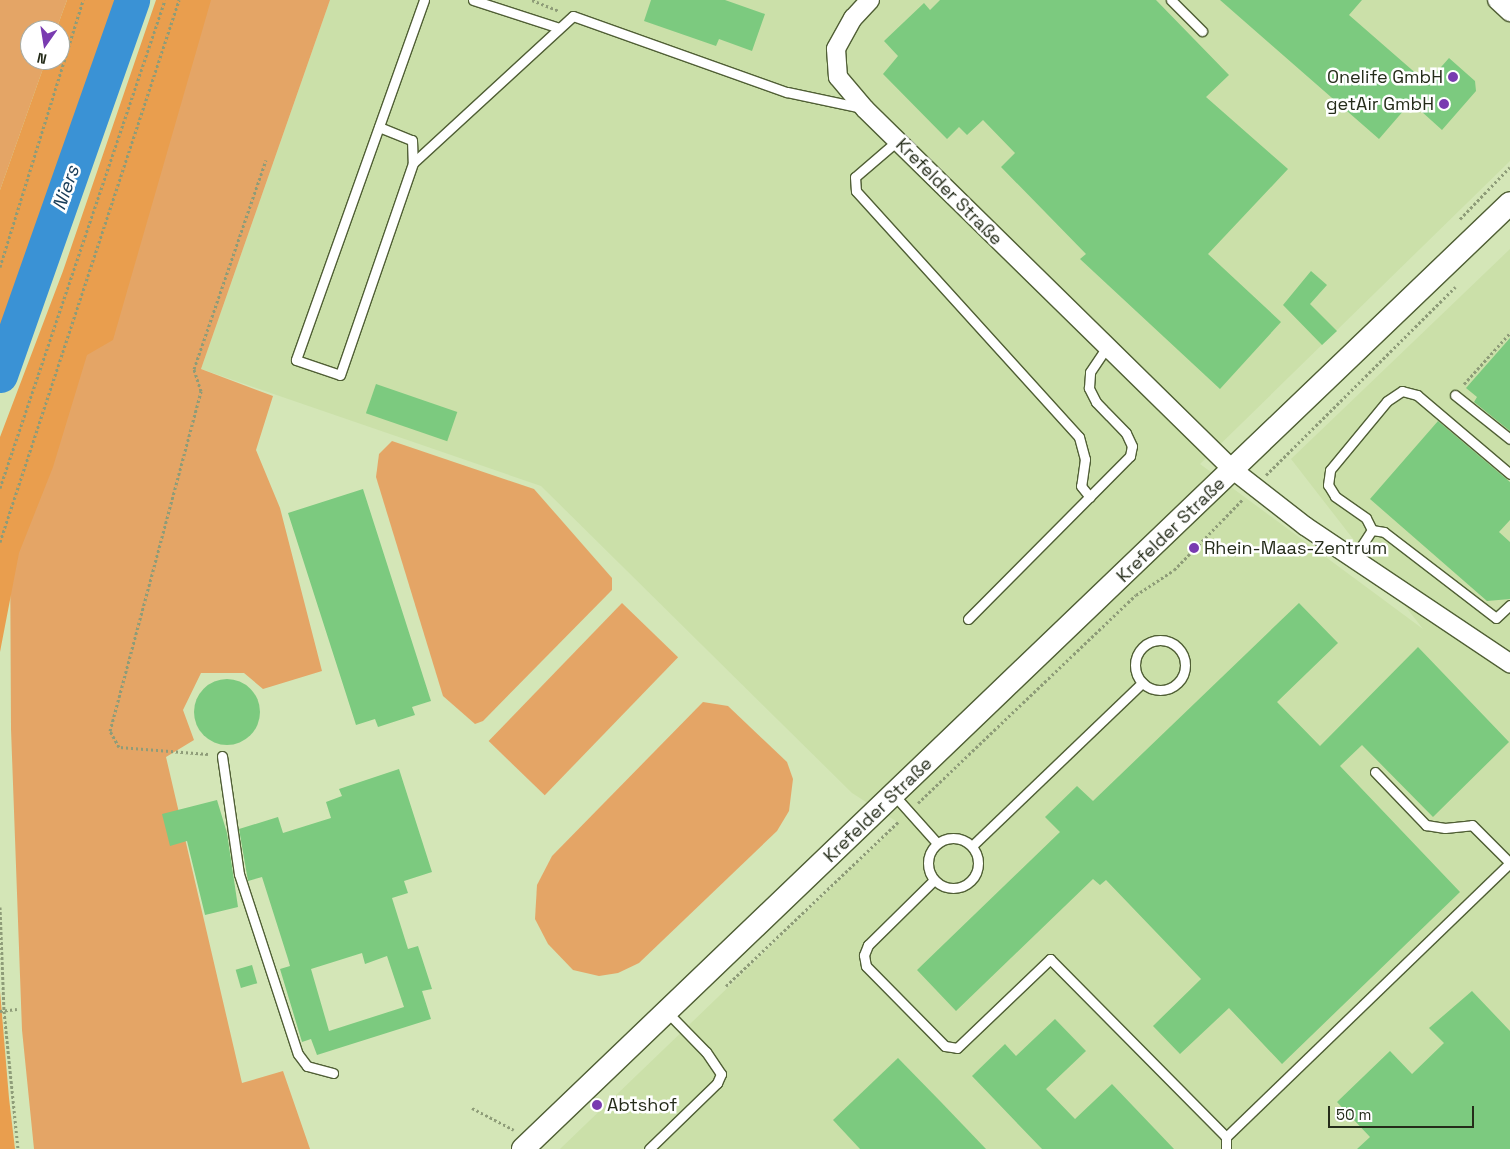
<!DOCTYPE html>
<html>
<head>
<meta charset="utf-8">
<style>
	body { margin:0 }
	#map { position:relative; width:1510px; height:1149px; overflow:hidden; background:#d4e6b7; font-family:"Space Grotesk",sans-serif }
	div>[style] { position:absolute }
	.built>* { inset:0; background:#cbe0a9 }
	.green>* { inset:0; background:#e4a566; transform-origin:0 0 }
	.forest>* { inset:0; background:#e99e4e }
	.river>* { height:35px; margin:-17.5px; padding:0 17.5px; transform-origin:17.5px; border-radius:17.5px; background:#3a92d5 }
	.building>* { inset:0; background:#7cca7f; transform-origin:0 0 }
	.round { border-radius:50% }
	.path>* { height:3px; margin-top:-1.5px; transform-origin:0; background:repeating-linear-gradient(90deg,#8e9c78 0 2.5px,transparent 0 5px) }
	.roads { filter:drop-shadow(1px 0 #505f35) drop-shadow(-1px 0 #505f35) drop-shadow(0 1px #505f35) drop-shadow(0 -1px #505f35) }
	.service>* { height:9px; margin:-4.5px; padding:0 4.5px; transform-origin:4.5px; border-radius:4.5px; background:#fff }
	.service>.ring { margin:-4.5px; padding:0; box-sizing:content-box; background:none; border:9px solid #fff; border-radius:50% }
	.minor>* { height:18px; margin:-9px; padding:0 9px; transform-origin:9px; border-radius:9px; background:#fff }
	.tertiary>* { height:22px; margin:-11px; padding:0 11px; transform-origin:11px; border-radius:11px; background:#fff }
	.dots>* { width:14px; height:14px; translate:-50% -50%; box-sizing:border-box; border:2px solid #fff; border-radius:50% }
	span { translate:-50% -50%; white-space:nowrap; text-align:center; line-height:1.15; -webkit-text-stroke:5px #fff; paint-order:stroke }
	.poi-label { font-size:18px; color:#252c1a }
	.right { translate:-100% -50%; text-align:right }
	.left { translate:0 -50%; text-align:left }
	.street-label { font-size:18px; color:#252c1a }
	.water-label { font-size:19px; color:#183c58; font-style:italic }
	.north { position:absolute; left:20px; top:20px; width:50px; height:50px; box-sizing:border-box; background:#fff; border:1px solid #a8aba3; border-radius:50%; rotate:193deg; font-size:14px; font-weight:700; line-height:20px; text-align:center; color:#252c1a }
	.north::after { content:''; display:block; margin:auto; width:18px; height:22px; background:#793bb0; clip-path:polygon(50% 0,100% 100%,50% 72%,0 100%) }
	.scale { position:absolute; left:1328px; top:1106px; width:146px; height:22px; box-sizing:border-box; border:2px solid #252c1a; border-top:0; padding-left:6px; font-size:15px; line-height:18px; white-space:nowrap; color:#252c1a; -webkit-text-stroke:4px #fff; paint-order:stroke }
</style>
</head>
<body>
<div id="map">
	<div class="built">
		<i style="clip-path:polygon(330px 0,1510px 0,1510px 161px,1200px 464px,1423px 629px,1291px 459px,1510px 249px,1510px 1149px,560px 1149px,899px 823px,852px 793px,541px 486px,201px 369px)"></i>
	</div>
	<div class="green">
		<i style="clip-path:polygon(0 0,67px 0,56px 30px,30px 30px,30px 60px,46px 60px,0 190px)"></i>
		<i style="clip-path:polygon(204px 0,330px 0,201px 369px,273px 396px,256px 450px,280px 508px,322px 671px,263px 689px,244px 673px,201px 673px,183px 710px,194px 740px,166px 757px,242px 1083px,283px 1071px,310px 1149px,34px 1149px,22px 1030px,11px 729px,10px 536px)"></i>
		<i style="clip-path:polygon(392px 441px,534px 489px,612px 578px,612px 590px,483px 721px,475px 724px,443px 696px,376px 477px,379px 454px)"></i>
		<i style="left:622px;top:603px;width:78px;height:192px;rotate:44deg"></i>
		<i style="clip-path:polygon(703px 702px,728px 706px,787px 762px,793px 779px,789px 811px,777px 831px,639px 963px,618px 973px,599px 976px,573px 970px,548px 944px,535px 919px,537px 885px,552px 856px)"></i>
	</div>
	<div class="forest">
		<i style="clip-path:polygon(67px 0,123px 0,0 345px,0 190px,46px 60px,60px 60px,60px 30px,56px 30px)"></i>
		<i style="clip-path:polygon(156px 0,211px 0,113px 340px,87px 355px,53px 467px,19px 553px,0 652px,0 437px,63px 271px)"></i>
		<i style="clip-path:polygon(0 991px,9px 1098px,15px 1149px,0 1149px)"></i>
	</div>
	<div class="river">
		<i style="left:0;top:375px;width:398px;rotate:-70.6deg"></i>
	</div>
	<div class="building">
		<i style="clip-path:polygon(651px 0,725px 0,765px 14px,752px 51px,719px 39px,716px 46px,644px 21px)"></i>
		<i style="clip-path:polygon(940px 0,1156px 0,1229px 75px,1206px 97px,1288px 169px,1208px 254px,1281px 322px,1220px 389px,1080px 259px,1086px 254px,1001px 167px,1015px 153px,983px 120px,967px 135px,959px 127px,947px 139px,883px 74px,898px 56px,884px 41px,924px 3px,930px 10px)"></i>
		<i style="clip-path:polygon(1220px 0,1362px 0,1349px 15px,1427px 83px,1449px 58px,1475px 81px,1476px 91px,1442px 130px,1411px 102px,1379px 139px)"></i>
		<i style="clip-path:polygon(1311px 271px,1327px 285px,1310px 304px,1337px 331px,1322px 345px,1283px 305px)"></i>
		<i style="clip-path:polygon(1510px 338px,1510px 431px,1474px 402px,1477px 397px,1466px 388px)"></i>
		<i style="left:376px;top:384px;width:86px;height:31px;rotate:19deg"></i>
		<i style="clip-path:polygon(1438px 421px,1510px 482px,1510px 520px,1499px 532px,1510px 542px,1510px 599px,1487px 601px,1370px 499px)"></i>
		<i style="clip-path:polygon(363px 489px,431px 701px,412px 707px,415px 715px,378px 727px,375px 719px,356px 725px,288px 513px)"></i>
		<i style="clip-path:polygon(1299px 603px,1338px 643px,1277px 702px,1320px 746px,1418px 647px,1509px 742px,1433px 817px,1362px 745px,1340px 766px,1460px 892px,1282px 1064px,1229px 1008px,1180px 1054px,1153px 1026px,1201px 979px,1106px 880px,1100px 885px,1093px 879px,956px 1011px,917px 970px,1060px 832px,1045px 817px,1077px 786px,1093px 801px)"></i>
		<i class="round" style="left:194px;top:679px;width:66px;height:66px"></i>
		<i style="clip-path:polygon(evenodd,399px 769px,432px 872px,404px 881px,408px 893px,392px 898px,408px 949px,418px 946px,432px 989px,422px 991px,431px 1019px,317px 1055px,311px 1039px,302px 1042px,280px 969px,290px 966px,288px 959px,262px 877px,248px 881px,239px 829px,278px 817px,283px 833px,331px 818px,326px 802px,342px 796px,339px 789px,399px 769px,362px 953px,365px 964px,387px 956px,404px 1007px,329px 1031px,311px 969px,362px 953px)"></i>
		<i style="clip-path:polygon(217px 800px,227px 833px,238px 907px,205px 915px,187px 841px,170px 846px,162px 814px)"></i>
		<i style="left:252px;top:965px;width:19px;height:17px;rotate:74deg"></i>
		<i style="clip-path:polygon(1472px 991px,1510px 1031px,1510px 1149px,1357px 1149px,1370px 1137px,1337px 1102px,1390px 1051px,1412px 1074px,1444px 1043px,1429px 1028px)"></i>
		<i style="clip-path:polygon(1055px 1019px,1086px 1051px,1046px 1089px,1075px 1119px,1112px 1084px,1174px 1149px,1042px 1149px,972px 1076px,1005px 1044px,1016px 1056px)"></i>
		<i style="clip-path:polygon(898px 1058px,940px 1101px,986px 1149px,860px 1149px,833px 1120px)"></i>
	</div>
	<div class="path">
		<i style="left:532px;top:0;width:29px;rotate:22deg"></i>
		<i style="left:1460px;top:219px;width:72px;rotate:-46.1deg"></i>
		<i style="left:0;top:267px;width:280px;rotate:-72.7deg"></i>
		<i style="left:1464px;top:384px;width:69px;rotate:-48deg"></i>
		<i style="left:1266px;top:475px;width:267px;rotate:-44.8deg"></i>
		<i style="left:0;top:488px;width:515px;rotate:-71.32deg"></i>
		<i style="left:0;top:542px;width:571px;rotate:-71.72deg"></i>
		<i style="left:208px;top:754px;width:89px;rotate:-175.5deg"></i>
		<i style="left:119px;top:747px;width:18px;rotate:-119deg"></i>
		<i style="left:110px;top:731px;width:352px;rotate:-75deg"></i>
		<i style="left:201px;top:391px;width:23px;rotate:-108deg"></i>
		<i style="left:194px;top:369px;width:221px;rotate:-71deg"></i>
		<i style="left:918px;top:803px;width:301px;rotate:-43.7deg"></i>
		<i style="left:1136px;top:595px;width:45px;rotate:-33.3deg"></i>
		<i style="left:1174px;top:570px;width:99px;rotate:-45.8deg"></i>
		<i style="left:0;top:907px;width:104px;rotate:87.8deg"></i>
		<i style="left:4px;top:1011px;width:139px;rotate:84.2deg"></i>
		<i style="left:726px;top:986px;width:239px;rotate:-43.6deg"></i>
		<i style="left:0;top:1011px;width:17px;rotate:-7deg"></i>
		<i style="left:472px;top:1108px;width:47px;rotate:27.6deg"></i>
	</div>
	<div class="roads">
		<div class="service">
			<i style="left:424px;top:0;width:382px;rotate:109.6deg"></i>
			<i style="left:296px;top:360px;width:46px;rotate:18.8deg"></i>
			<i style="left:340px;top:375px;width:224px;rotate:-71deg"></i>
			<i style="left:413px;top:163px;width:217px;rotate:-42.6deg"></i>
			<i style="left:573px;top:16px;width:227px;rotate:19.6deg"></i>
			<i style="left:787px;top:92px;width:77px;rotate:12deg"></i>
			<i style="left:473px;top:0;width:90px;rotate:18deg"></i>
			<i style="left:1171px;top:0;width:44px;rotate:45deg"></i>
			<i style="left:379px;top:127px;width:35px;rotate:22deg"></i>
			<i style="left:412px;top:140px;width:23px;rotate:88deg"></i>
			<i style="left:897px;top:141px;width:55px;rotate:139.4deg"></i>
			<i style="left:855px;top:177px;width:14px;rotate:86deg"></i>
			<i style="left:856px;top:191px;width:332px;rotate:47.8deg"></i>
			<i style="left:1079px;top:437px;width:23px;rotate:75deg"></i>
			<i style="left:1085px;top:459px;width:27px;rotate:98deg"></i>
			<i style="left:1081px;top:486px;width:14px;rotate:51deg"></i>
			<i style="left:1455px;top:395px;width:70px;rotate:38.7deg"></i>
			<i style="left:1372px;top:530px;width:12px;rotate:9deg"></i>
			<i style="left:1384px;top:532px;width:141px;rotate:37.5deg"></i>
			<i style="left:1496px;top:618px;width:19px;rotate:-43deg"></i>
			<i style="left:1353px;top:559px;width:35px;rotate:-57deg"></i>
			<i style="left:1372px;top:530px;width:13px;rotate:-117deg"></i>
			<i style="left:1366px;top:518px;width:38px;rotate:-145deg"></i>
			<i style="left:1335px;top:496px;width:13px;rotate:-122deg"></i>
			<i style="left:1328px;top:485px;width:15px;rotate:-82deg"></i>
			<i style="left:1330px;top:470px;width:89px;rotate:-50.4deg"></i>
			<i style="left:1387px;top:401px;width:18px;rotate:-34deg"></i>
			<i style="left:1402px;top:391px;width:16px;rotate:15deg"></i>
			<i style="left:1417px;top:395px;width:122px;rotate:40.3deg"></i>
			<i style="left:968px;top:619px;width:230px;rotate:-45.2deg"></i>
			<i style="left:1130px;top:456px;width:10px;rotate:-79deg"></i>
			<i style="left:1132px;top:446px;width:14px;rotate:-115deg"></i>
			<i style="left:1126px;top:433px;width:43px;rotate:-134.1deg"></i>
			<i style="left:1096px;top:402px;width:16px;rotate:-117deg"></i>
			<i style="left:1089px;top:388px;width:16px;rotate:-86deg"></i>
			<i style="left:1090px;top:372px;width:29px;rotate:-56deg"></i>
			<i class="ring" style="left:1135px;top:640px;width:41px;height:41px"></i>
			<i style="left:222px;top:756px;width:119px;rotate:81.8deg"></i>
			<i style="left:239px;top:874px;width:189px;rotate:71.9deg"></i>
			<i style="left:298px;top:1054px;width:15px;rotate:53deg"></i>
			<i style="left:307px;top:1066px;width:27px;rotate:15deg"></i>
			<i style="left:1375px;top:772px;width:74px;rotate:46.1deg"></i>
			<i style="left:1426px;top:825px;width:19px;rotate:9deg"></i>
			<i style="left:1445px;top:828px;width:27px;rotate:-6deg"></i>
			<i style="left:1472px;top:825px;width:54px;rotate:45deg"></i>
			<i style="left:894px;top:795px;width:64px;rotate:48.1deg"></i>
			<i class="ring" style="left:928px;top:838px;width:41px;height:41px"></i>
			<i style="left:972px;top:846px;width:236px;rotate:-43.8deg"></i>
			<i style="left:934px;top:880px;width:93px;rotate:135.4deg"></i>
			<i style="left:868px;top:945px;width:11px;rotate:112deg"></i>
			<i style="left:864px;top:955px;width:11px;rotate:80deg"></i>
			<i style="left:866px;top:966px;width:112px;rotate:45.4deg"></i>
			<i style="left:945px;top:1046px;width:12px;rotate:9deg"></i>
			<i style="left:957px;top:1048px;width:129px;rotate:-43.7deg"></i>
			<i style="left:1050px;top:959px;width:250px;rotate:45.3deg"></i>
			<i style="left:649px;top:1149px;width:95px;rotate:-44.1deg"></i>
			<i style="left:717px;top:1083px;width:10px;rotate:-66deg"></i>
			<i style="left:721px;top:1074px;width:27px;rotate:-124deg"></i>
			<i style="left:706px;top:1052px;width:56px;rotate:-134.3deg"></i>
			<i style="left:1226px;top:1149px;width:12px;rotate:-90deg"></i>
			<i style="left:1226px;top:1137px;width:395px;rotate:-44deg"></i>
		</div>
		<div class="minor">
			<i style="left:870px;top:0;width:25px;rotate:133deg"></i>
			<i style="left:853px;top:18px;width:35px;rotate:119deg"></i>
			<i style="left:836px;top:49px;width:28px;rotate:86deg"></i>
			<i style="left:838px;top:77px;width:42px;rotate:49.8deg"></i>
			<i style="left:865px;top:109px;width:516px;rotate:44.45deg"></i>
			<i style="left:1233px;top:470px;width:91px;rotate:37.9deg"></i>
			<i style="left:1305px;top:526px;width:247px;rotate:33.8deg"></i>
			<i style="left:1497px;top:0;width:18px;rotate:43deg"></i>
		</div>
		<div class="tertiary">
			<i style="left:523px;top:1149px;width:1367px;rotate:-43.78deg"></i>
		</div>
	</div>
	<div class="dots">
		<i style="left:1453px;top:77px;background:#793bb0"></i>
		<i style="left:1444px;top:104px;background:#793bb0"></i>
		<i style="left:1194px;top:548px;background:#793bb0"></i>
		<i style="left:597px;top:1105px;background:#793bb0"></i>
	</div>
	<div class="poi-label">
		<span class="right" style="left:1443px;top:77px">Onelife GmbH</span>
		<span class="right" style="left:1434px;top:104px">getAir GmbH</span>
		<span class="left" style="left:1204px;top:548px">Rhein-Maas-Zentrum</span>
		<span class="left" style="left:607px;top:1105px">Abtshof</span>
	</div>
	<div class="street-label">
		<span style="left:949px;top:192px;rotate:45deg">Krefelder Straße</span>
		<span style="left:1171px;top:530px;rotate:-44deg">Krefelder Straße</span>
		<span style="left:878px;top:810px;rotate:-44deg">Krefelder Straße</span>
	</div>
	<div class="water-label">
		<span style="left:66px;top:188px;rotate:-71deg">Niers</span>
	</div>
	<div class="north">N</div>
	<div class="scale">50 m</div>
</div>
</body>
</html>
